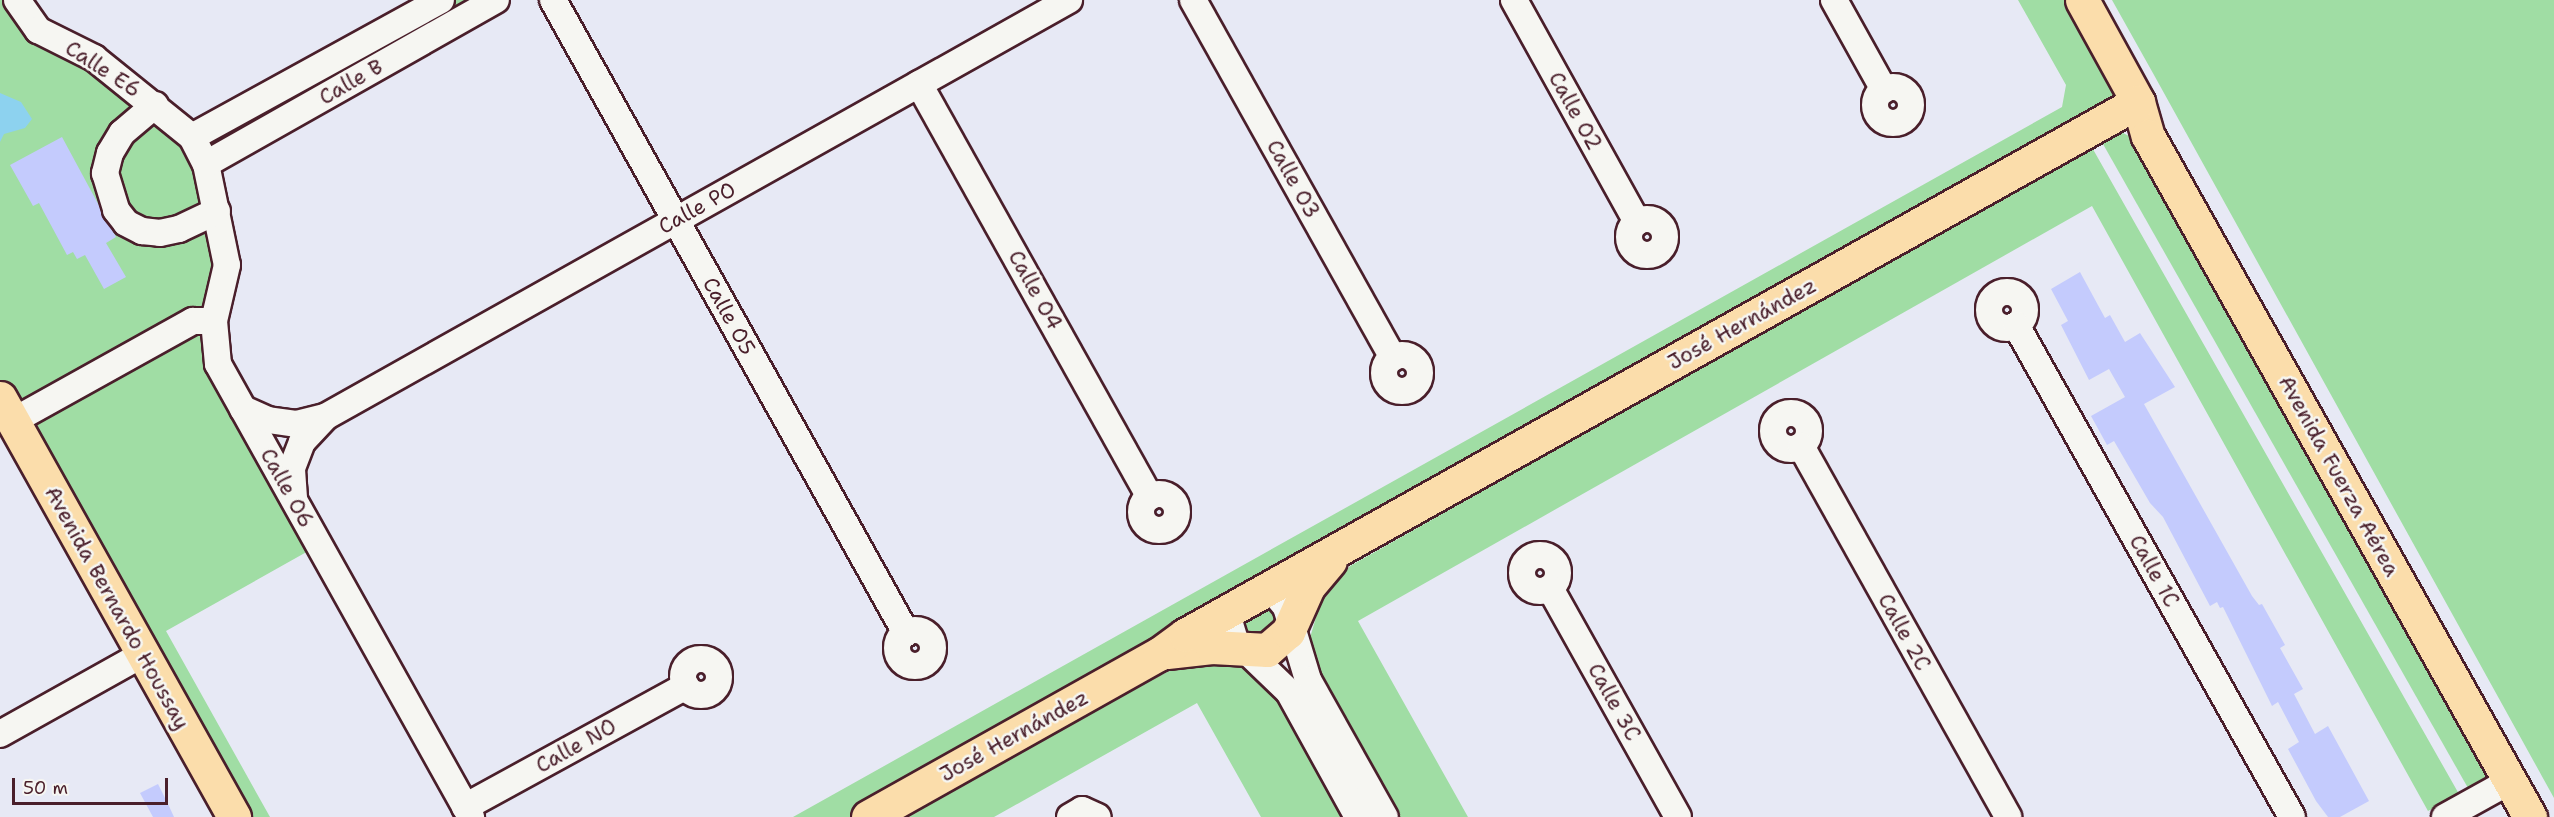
<!DOCTYPE html>
<html>
<head>
<meta charset="utf-8">
<style>
	body { margin:0 }
	#map { position:relative; width:2554px; height:817px; overflow:hidden; background:#e7e9f5; font-family:"Shantell Sans",sans-serif }
	div>[style] { position:absolute }
	.green>* { inset:0; background:#a0dda4 }
	.water>* { inset:0; background:#8dd2ef }
	.building>* { inset:0; background:#c4cbfd }
	.roads { filter:drop-shadow(2px 0 #4a1f2b) drop-shadow(-2px 0 #4a1f2b) drop-shadow(0 2px #4a1f2b) drop-shadow(0 -2px #4a1f2b) }
	.minor>* { height:26px; margin:-13px; padding:0 13px; transform-origin:13px; border-radius:13px; background:#f6f6f2 }
	.minor>.ring { margin:-13px; padding:0; box-sizing:content-box; background:none; border:26px solid #f6f6f2; border-radius:50% }
	.major>* { height:33px; margin:-16.5px; padding:0 16.5px; transform-origin:16.5px; border-radius:16.5px; background:#fbddab }
	span { translate:-50% -50%; white-space:nowrap; text-align:center; line-height:1.15; -webkit-text-stroke:5px #f6f6f2; paint-order:stroke }
	.street-label { font-size:21px; color:#4a1f2b }
	.scale { position:absolute; left:12px; top:778px; width:156px; height:27px; box-sizing:border-box; border:3px solid #4a1f2b; border-top:0; padding-left:8px; font-size:18px; line-height:21px; white-space:nowrap; color:#4a1f2b; -webkit-text-stroke:4px #f6f6f2; paint-order:stroke }
</style>
</head>
<body>
<div id="map">
	<div class="green">
		<i style="clip-path:polygon(0 0,17px 0,192px 137px,441px 0,496px 0,206px 164px,221px 231px,218px 364px,319px 545px,166px 631px,270px 817px,234px 817px,0 398px)"></i>
		<i style="clip-path:polygon(2018px 0,2082px 0,2138px 102px,1346px 547px,1288px 632px,1186px 649px,868px 817px,793px 817px,2062px 107px,2066px 85px)"></i>
		<i style="clip-path:polygon(2112px 0,2554px 0,2554px 798px,2154px 75px)"></i>
		<i style="clip-path:polygon(2117px 130px,2133px 138px,2486px 767px,2485px 777px,2479px 783px,2468px 788px,2099px 137px)"></i>
		<i style="clip-path:polygon(2090px 144px,2459px 794px,2428px 811px,2092px 206px,1358px 621px,1468px 817px,1391px 817px,1319px 690px,1309px 641px,1320px 604px,1350px 566px,2068px 160px)"></i>
		<i style="clip-path:polygon(1187px 662px,1243px 665px,1281px 695px,1349px 817px,1261px 817px,1197px 703px,994px 817px,900px 817px,1078px 717px)"></i>
	</div>
	<div class="water">
		<i style="clip-path:polygon(0 93px,21px 102px,32px 119px,25px 128px,4px 134px,0 142px)"></i>
	</div>
	<div class="building">
		<i style="clip-path:polygon(62px 137px,116px 237px,106px 243px,126px 277px,104px 289px,85px 255px,77px 259px,73px 252px,67px 255px,39px 203px,33px 206px,10px 165px)"></i>
		<i style="clip-path:polygon(2080px 272px,2105px 318px,2110px 315px,2125px 342px,2140px 333px,2175px 387px,2144px 404px,2252px 596px,2259px 605px,2262px 604px,2285px 645px,2280px 648px,2303px 689px,2294px 694px,2315px 734px,2328px 726px,2369px 801px,2340px 817px,2328px 817px,2316px 801px,2288px 749px,2299px 742px,2278px 702px,2272px 706px,2223px 607px,2220px 608px,2217px 602px,2210px 606px,2163px 517px,2150px 503px,2114px 441px,2107px 445px,2091px 416px,2125px 397px,2109px 369px,2089px 380px,2061px 325px,2068px 321px,2051px 289px)"></i>
		<i style="clip-path:polygon(158px 784px,168px 804px,174px 817px,153px 817px,140px 793px)"></i>
	</div>
	<div class="roads">
		<div class="minor">
			<i style="left:17px;top:0;width:37px;rotate:55deg"></i>
			<i style="left:38px;top:30px;width:63px;rotate:26.6deg"></i>
			<i style="left:94px;top:58px;width:126px;rotate:38.9deg"></i>
			<i style="left:192px;top:137px;width:30px;rotate:63deg"></i>
			<i style="left:206px;top:164px;width:103px;rotate:78.3deg"></i>
			<i style="left:227px;top:265px;width:57px;rotate:103.1deg"></i>
			<i style="left:214px;top:321px;width:43px;rotate:84.7deg"></i>
			<i style="left:218px;top:364px;width:519px;rotate:60.82deg"></i>
			<i style="left:553px;top:0;width:725px;rotate:60.85deg"></i>
			<i style="left:1193px;top:0;width:410px;rotate:60.8deg"></i>
			<i style="left:1514px;top:0;width:254px;rotate:61deg"></i>
			<i style="left:1834px;top:0;width:103px;rotate:60.9deg"></i>
			<i style="left:919px;top:84px;width:473px;rotate:60.8deg"></i>
			<i class="ring" style="left:1875px;top:87px;width:10px;height:10px"></i>
			<i style="left:155px;top:105px;width:43px;rotate:139.7deg"></i>
			<i style="left:122px;top:133px;width:23px;rotate:121deg"></i>
			<i style="left:110px;top:153px;width:21px;rotate:104deg"></i>
			<i style="left:105px;top:173px;width:39px;rotate:73deg"></i>
			<i style="left:116px;top:210px;width:16px;rotate:52deg"></i>
			<i style="left:126px;top:223px;width:18px;rotate:27deg"></i>
			<i style="left:142px;top:231px;width:18px;rotate:6deg"></i>
			<i style="left:160px;top:233px;width:19px;rotate:-12deg"></i>
			<i style="left:179px;top:229px;width:42px;rotate:-25.3deg"></i>
			<i style="left:192px;top:137px;width:284px;rotate:-28.8deg"></i>
			<i style="left:206px;top:164px;width:333px;rotate:-29.5deg"></i>
			<i class="ring" style="left:1629px;top:219px;width:10px;height:10px"></i>
			<i class="ring" style="left:1989px;top:292px;width:10px;height:10px"></i>
			<i style="left:2016px;top:325px;width:564px;rotate:60.71deg"></i>
			<i class="ring" style="left:1384px;top:355px;width:10px;height:10px"></i>
			<i style="left:243px;top:409px;width:27px;rotate:24deg"></i>
			<i style="left:268px;top:420px;width:28px;rotate:8deg"></i>
			<i style="left:296px;top:424px;width:30px;rotate:-14deg"></i>
			<i style="left:325px;top:417px;width:853px;rotate:-29.27deg"></i>
			<i class="ring" style="left:1773px;top:413px;width:10px;height:10px"></i>
			<i style="left:13px;top:421px;width:206px;rotate:-29.1deg"></i>
			<i style="left:193px;top:321px;width:21px"></i>
			<i style="left:1801px;top:446px;width:425px;rotate:60.8deg"></i>
			<i class="ring" style="left:1141px;top:494px;width:10px;height:10px"></i>
			<i style="left:294px;top:498px;width:30px;rotate:-94deg"></i>
			<i style="left:292px;top:468px;width:28px;rotate:-69deg"></i>
			<i style="left:302px;top:442px;width:34px;rotate:-47deg"></i>
			<i class="ring" style="left:1522px;top:555px;width:10px;height:10px"></i>
			<i style="left:1550px;top:588px;width:262px;rotate:60.8deg"></i>
			<i style="left:1263px;top:592px;width:13px;rotate:13deg"></i>
			<i style="left:1276px;top:595px;width:16px;rotate:50deg"></i>
			<i style="left:1286px;top:607px;width:76px;rotate:73.2deg"></i>
			<i style="left:1308px;top:680px;width:157px;rotate:60.7deg"></i>
			<i style="left:1231px;top:610px;width:14px;rotate:94deg"></i>
			<i style="left:1230px;top:624px;width:17px;rotate:73deg"></i>
			<i style="left:1235px;top:640px;width:75px;rotate:43.9deg"></i>
			<i style="left:1289px;top:692px;width:143px;rotate:61.1deg"></i>
			<i class="ring" style="left:897px;top:630px;width:10px;height:10px"></i>
			<i class="ring" style="left:683px;top:659px;width:10px;height:10px"></i>
			<i style="left:0;top:734px;width:164px;rotate:-29.2deg"></i>
			<i style="left:465px;top:807px;width:252px;rotate:-28.7deg"></i>
			<i style="left:1070px;top:817px;width:14px;rotate:-30deg"></i>
			<i style="left:1082px;top:810px;width:17px;rotate:24deg"></i>
			<i style="left:2445px;top:817px;width:74px;rotate:-29deg"></i>
		</div>
		<div class="major">
			<i style="left:2082px;top:0;width:116px;rotate:61.2deg"></i>
			<i style="left:2138px;top:102px;width:35px;rotate:74deg"></i>
			<i style="left:2148px;top:136px;width:781px;rotate:60.71deg"></i>
			<i style="left:0;top:398px;width:480px;rotate:60.8deg"></i>
			<i style="left:1167px;top:652px;width:45px;rotate:-6.3deg"></i>
			<i style="left:1212px;top:647px;width:55px;rotate:3.1deg"></i>
			<i style="left:1267px;top:650px;width:28px;rotate:-41deg"></i>
			<i style="left:1288px;top:632px;width:49px;rotate:-66deg"></i>
			<i style="left:1308px;top:587px;width:34px;rotate:-50deg"></i>
			<i style="left:868px;top:817px;width:334px;rotate:-29.3deg"></i>
			<i style="left:1159px;top:654px;width:32px;rotate:-36deg"></i>
			<i style="left:1185px;top:635px;width:1092px;rotate:-29.22deg"></i>
		</div>
	</div>
	<div class="street-label">
		<span style="left:103px;top:69px;rotate:33deg">Calle E6</span>
		<span style="left:351px;top:82px;rotate:-30deg">Calle B</span>
		<span style="left:1575px;top:111px;rotate:61deg">Calle O2</span>
		<span style="left:1293px;top:179px;rotate:61deg">Calle O3</span>
		<span style="left:697px;top:208px;rotate:-29deg">Calle PO</span>
		<span style="left:1035px;top:290px;rotate:61deg">Calle O4</span>
		<span style="left:729px;top:316px;rotate:61deg">Calle O5</span>
		<span style="left:1742px;top:324px;rotate:-29deg">José Hernández</span>
		<span style="left:2339px;top:476px;rotate:61deg">Avenida Fuerza Aérea</span>
		<span style="left:287px;top:488px;rotate:61deg">Calle O6</span>
		<span style="left:2154px;top:571px;rotate:61deg">Calle 1C</span>
		<span style="left:117px;top:608px;rotate:61deg">Avenida Bernardo Houssay</span>
		<span style="left:1904px;top:632px;rotate:61deg">Calle 2C</span>
		<span style="left:1614px;top:702px;rotate:61deg">Calle 3C</span>
		<span style="left:1014px;top:736px;rotate:-29deg">José Hernández</span>
		<span style="left:576px;top:746px;rotate:-29deg">Calle NO</span>
	</div>
	<div class="scale">50 m</div>
</div>
</body>
</html>
